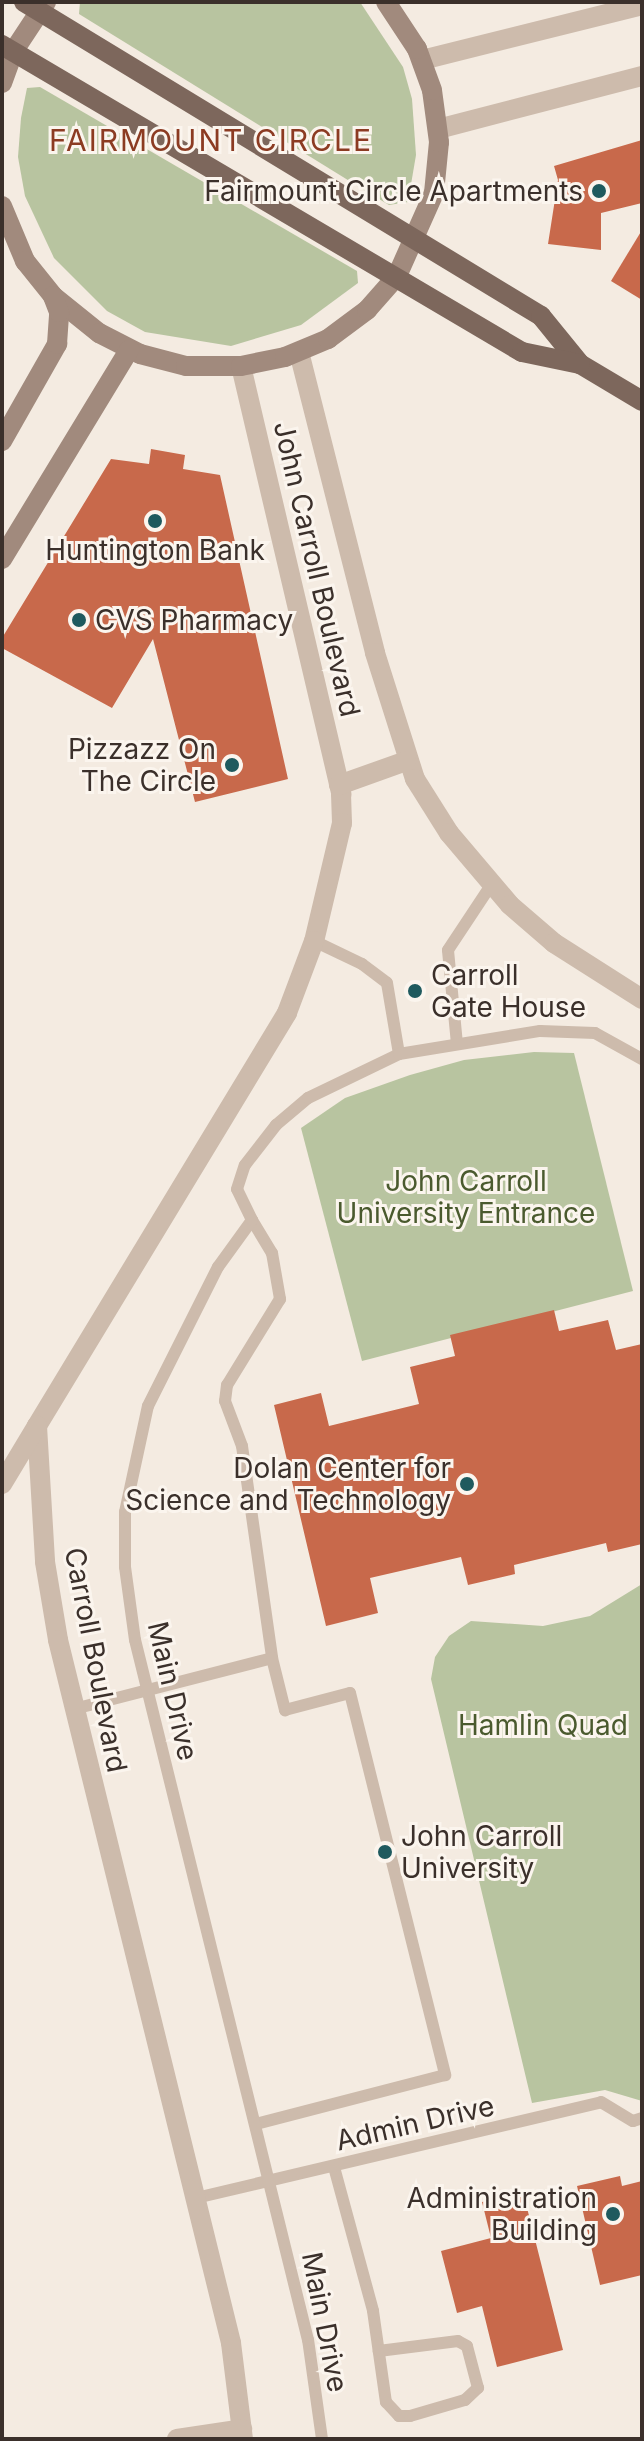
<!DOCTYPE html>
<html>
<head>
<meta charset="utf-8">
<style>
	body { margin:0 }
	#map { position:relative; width:644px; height:2441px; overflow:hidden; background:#f4ebe1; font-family:Inter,sans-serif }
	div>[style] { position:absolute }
	.green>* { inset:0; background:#b8c4a0 }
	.building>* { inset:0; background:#c8694b }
	.service>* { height:12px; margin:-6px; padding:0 6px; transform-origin:6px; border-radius:6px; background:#cdbbac }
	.minor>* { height:20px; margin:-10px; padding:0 10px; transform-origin:10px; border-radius:10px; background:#cdbbac }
	.secondary>* { height:20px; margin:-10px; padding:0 10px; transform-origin:10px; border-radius:10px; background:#a18a7d }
	.primary>* { height:20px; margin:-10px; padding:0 10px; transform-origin:10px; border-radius:10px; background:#7d675c }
	.dots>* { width:22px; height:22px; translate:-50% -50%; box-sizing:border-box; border:4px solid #fbf5ee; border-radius:50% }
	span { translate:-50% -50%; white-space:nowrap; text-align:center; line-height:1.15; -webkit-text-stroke:6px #fbf5ee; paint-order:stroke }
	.poi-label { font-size:28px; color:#3b302b }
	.right { translate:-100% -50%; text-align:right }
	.left { translate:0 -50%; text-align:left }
	.street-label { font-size:28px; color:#3b302b }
	.park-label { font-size:28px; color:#4a5a2e }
	.neighbourhood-label { font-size:30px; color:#8c3b22; letter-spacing:2px }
	.frame { position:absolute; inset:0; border:4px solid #3b302b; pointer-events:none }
</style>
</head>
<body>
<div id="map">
	<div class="green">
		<i style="clip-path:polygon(80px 2px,360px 2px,403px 67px,412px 99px,416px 155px,408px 202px,389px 205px,364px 190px,79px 14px)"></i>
		<i style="clip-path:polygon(40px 87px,357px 271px,358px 283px,301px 325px,231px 346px,145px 332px,107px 311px,54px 258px,25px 196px,18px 157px,21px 118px,27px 88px)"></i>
		<i style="clip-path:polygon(534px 1052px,574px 1053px,633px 1291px,362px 1361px,301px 1128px,345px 1098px,410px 1075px,464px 1060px)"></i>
		<i style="clip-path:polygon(642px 1584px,642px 2101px,605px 2090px,532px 2103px,431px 1679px,435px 1657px,449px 1636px,471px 1621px,543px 1626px,590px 1616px)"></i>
	</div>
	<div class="building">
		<i style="clip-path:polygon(642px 140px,642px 203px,601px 213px,601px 250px,548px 244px,558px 180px,554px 166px)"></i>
		<i style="clip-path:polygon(642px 230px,642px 300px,611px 281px)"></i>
		<i style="clip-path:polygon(151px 449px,185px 455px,183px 469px,220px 475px,288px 779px,195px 802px,153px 639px,112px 708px,2px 648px,2px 638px,111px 459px,149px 464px)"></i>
		<i style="clip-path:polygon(554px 1310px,559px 1331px,608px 1320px,616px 1350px,642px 1344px,642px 1544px,608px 1552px,606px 1543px,514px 1565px,515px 1574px,468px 1585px,461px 1557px,370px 1578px,378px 1613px,326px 1626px,274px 1405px,321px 1393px,329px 1426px,419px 1404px,410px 1367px,455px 1356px,450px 1335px)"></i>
		<i style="clip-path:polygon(620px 2176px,622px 2186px,642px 2181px,642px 2275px,600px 2285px,577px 2186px)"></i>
		<i style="clip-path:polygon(523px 2192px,563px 2350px,497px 2367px,482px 2306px,457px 2313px,441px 2251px,491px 2238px,482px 2202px)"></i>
	</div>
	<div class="service">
		<i style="left:314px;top:941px;width:53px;rotate:25.6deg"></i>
		<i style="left:362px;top:964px;width:31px;rotate:37deg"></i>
		<i style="left:387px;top:983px;width:72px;rotate:80.4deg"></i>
		<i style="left:457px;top:1044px;width:94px;rotate:-95.5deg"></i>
		<i style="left:448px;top:950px;width:78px;rotate:-56.5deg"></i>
		<i style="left:252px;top:1220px;width:39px;rotate:59deg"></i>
		<i style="left:272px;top:1253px;width:47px;rotate:80.1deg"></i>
		<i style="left:280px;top:1299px;width:101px;rotate:121.6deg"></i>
		<i style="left:227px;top:1385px;width:16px;rotate:97deg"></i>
		<i style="left:225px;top:1401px;width:48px;rotate:69.3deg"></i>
		<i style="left:242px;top:1446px;width:214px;rotate:81.9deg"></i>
		<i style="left:74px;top:1709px;width:204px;rotate:-14.4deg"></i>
		<i style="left:272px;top:1658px;width:54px;rotate:76deg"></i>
		<i style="left:285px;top:1710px;width:67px;rotate:-14.7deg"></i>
		<i style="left:350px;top:1693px;width:394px;rotate:76deg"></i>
		<i style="left:445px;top:2075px;width:196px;rotate:165.5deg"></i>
		<i style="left:334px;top:2167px;width:149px;rotate:74.8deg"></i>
		<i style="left:373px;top:2311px;width:92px;rotate:81.9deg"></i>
		<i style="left:386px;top:2402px;width:19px;rotate:47deg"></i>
		<i style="left:399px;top:2416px;width:11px"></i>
		<i style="left:410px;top:2416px;width:57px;rotate:-16.2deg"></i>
		<i style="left:465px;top:2400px;width:18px;rotate:-43deg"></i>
		<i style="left:478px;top:2388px;width:43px;rotate:-104.7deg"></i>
		<i style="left:467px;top:2346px;width:10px;rotate:-151deg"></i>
		<i style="left:458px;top:2341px;width:80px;rotate:172.8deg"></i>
		<i style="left:196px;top:2198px;width:416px;rotate:-13.3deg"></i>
		<i style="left:601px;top:2102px;width:37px;rotate:31deg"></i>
		<i style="left:633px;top:2121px;width:9px;rotate:-18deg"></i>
		<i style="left:322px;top:2439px;width:100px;rotate:-98deg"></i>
		<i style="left:308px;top:2340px;width:721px;rotate:-103.88deg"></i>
		<i style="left:135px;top:1640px;width:74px;rotate:-97.8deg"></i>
		<i style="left:125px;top:1567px;width:55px;rotate:-90deg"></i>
		<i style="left:125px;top:1512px;width:108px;rotate:-77.8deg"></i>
		<i style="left:148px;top:1406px;width:156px;rotate:-63.3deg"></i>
		<i style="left:218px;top:1267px;width:58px;rotate:-54.1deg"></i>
		<i style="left:252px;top:1220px;width:34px;rotate:-116deg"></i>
		<i style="left:237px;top:1189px;width:25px;rotate:-72deg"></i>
		<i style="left:245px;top:1165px;width:51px;rotate:-52.2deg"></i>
		<i style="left:276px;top:1125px;width:42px;rotate:-40.2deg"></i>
		<i style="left:308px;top:1098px;width:101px;rotate:-25.8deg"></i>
		<i style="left:399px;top:1054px;width:143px;rotate:-9.3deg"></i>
		<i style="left:540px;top:1031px;width:55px;rotate:2.1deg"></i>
		<i style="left:595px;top:1033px;width:54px;rotate:29deg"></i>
	</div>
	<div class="minor">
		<i style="left:422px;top:60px;width:227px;rotate:-14deg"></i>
		<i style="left:438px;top:129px;width:211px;rotate:-14.6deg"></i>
		<i style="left:299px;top:352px;width:310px;rotate:75.8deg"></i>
		<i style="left:375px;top:653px;width:132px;rotate:72.4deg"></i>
		<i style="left:415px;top:779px;width:64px;rotate:57.8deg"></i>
		<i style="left:449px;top:833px;width:94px;rotate:49.7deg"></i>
		<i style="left:510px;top:905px;width:58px;rotate:40.8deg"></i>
		<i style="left:554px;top:943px;width:104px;rotate:32.5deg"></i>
		<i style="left:241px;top:366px;width:440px;rotate:76.8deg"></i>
		<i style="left:341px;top:794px;width:29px;rotate:88deg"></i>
		<i style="left:342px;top:823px;width:121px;rotate:103.3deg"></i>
		<i style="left:314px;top:941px;width:77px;rotate:110.6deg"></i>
		<i style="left:287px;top:1013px;width:483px;rotate:121.2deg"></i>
		<i style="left:37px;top:1426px;width:136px;rotate:86.6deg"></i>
		<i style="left:45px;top:1562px;width:79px;rotate:80.5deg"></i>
		<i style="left:58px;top:1640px;width:724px;rotate:76.17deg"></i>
		<i style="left:231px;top:2343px;width:97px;rotate:82.9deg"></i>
		<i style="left:339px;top:785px;width:71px;rotate:-19.7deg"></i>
		<i style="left:2px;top:1484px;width:68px;rotate:-58.9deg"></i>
		<i style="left:177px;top:2439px;width:66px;rotate:-8.7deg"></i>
	</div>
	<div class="secondary">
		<i style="left:2px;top:83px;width:33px;rotate:-70deg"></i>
		<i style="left:13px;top:52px;width:60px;rotate:-56.6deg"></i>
		<i style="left:2px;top:206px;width:60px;rotate:67.3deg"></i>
		<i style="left:25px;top:261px;width:45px;rotate:51.3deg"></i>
		<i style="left:53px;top:296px;width:59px;rotate:38.8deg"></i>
		<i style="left:99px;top:333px;width:46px;rotate:27.1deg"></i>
		<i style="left:140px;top:354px;width:48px;rotate:14.6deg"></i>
		<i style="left:186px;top:366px;width:55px"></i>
		<i style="left:241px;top:366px;width:45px;rotate:-11.6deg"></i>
		<i style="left:285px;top:357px;width:47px;rotate:-22.7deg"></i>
		<i style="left:328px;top:339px;width:49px;rotate:-36.6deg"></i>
		<i style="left:367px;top:310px;width:45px;rotate:-48.6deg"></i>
		<i style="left:397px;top:276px;width:91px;rotate:-66deg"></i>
		<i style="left:434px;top:193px;width:51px;rotate:-84.4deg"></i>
		<i style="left:439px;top:142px;width:52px;rotate:-97.7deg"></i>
		<i style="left:432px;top:90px;width:44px;rotate:-110.1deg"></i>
		<i style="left:417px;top:49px;width:56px;rotate:-123.4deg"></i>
		<i style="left:2px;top:441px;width:112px;rotate:-60.4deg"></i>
		<i style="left:57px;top:344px;width:32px;rotate:-86deg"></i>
		<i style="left:59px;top:312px;width:17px;rotate:-111deg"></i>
		<i style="left:2px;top:559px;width:245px;rotate:-58.7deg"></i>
	</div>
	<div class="primary">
		<i style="left:24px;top:2px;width:605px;rotate:31.27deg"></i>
		<i style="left:541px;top:316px;width:62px;rotate:50.9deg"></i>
		<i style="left:580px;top:364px;width:72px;rotate:30.8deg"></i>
		<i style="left:2px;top:45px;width:604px;rotate:30.56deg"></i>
		<i style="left:522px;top:352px;width:59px;rotate:11.7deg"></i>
	</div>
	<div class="dots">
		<i style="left:599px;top:191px;background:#1f5a5e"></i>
		<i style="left:155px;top:521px;background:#1f5a5e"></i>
		<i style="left:79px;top:620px;background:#1f5a5e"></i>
		<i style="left:232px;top:765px;background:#1f5a5e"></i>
		<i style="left:415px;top:991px;background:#1f5a5e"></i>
		<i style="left:467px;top:1484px;background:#1f5a5e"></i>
		<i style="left:385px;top:1852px;background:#1f5a5e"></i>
		<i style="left:613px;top:2214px;background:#1f5a5e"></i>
	</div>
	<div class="poi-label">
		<span class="right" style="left:583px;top:191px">Fairmount Circle Apartments</span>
		<span style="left:155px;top:550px">Huntington Bank</span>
		<span class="left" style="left:95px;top:620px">CVS Pharmacy</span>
		<span class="right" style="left:216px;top:765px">Pizzazz On<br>The Circle</span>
		<span class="left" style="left:431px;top:991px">Carroll<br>Gate House</span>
		<span class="right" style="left:451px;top:1484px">Dolan Center for<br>Science and Technology</span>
		<span class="left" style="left:401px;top:1852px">John Carroll<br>University</span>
		<span class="right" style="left:597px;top:2214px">Administration<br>Building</span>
	</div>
	<div class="street-label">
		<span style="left:317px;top:569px;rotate:77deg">John Carroll Boulevard</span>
		<span style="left:96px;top:1660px;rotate:79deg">Carroll Boulevard</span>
		<span style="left:173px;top:1691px;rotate:77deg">Main Drive</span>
		<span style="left:415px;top:2123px;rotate:-13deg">Admin Drive</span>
		<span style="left:325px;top:2322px;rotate:79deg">Main Drive</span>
	</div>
	<div class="park-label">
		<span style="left:466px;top:1197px">John Carroll<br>University Entrance</span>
		<span style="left:543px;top:1725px">Hamlin Quad</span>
	</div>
	<div class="neighbourhood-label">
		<span style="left:211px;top:140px">FAIRMOUNT CIRCLE</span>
	</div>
	<div class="frame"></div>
</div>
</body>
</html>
